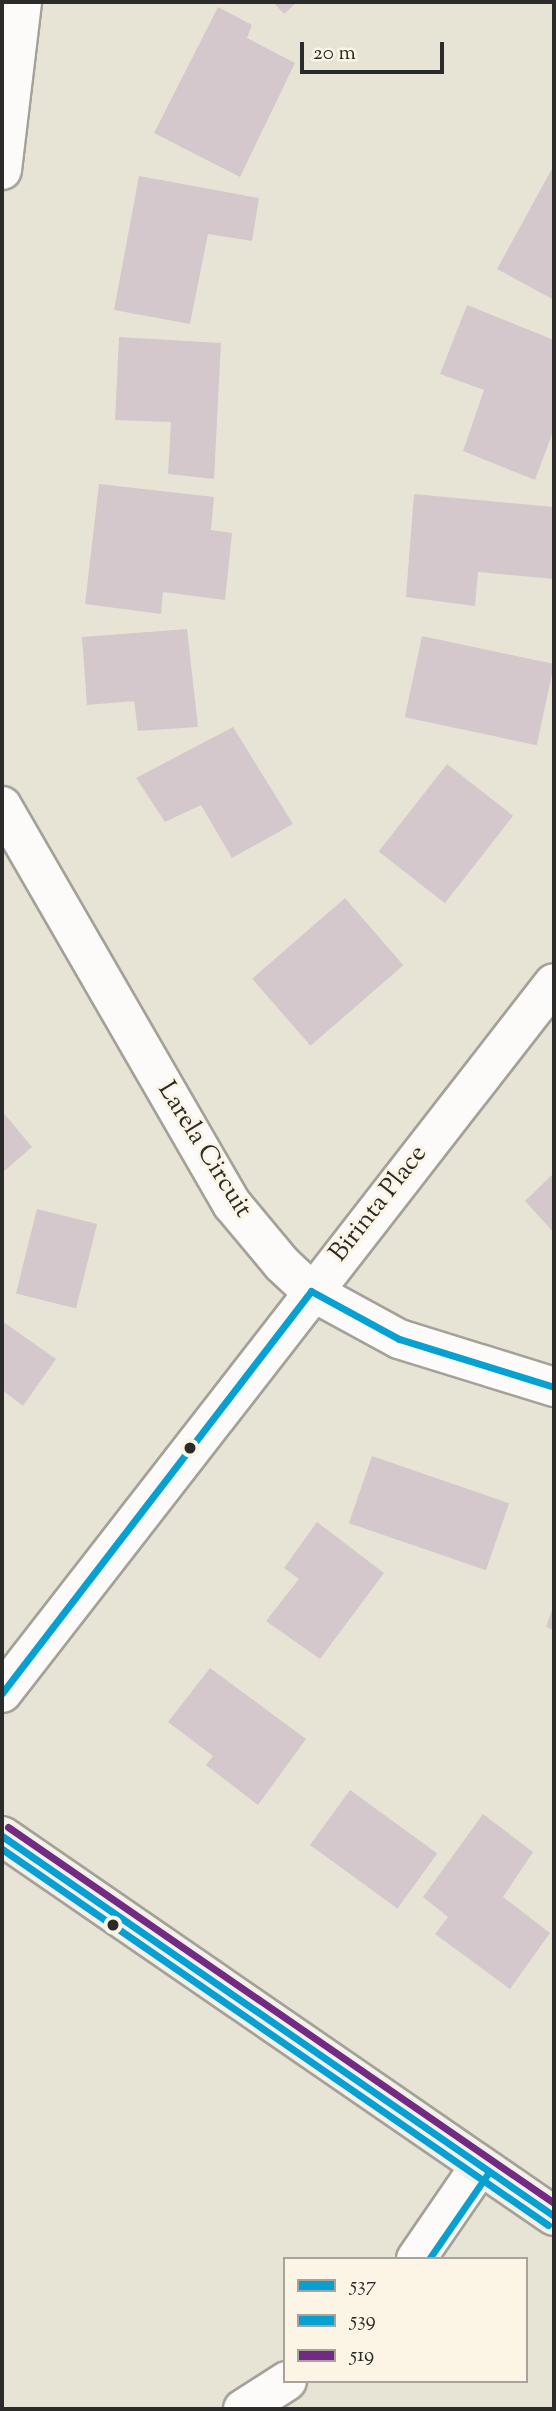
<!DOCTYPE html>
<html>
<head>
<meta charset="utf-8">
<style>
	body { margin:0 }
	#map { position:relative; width:556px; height:2411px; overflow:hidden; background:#e8e4d5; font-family:"Sorts Mill Goudy",serif }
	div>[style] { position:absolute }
	.building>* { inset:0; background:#d4c8cc; transform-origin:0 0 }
	.roads { filter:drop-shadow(2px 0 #a4a199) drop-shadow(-2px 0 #a4a199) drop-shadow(0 2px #a4a199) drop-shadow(0 -2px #a4a199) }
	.street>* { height:38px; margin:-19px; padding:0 19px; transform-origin:19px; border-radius:19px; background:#fcfbf9 }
	.secondary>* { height:38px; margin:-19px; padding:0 19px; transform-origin:19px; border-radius:19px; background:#f3f1ea }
	.bus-1>* { height:7px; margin:-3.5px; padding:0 3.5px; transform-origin:3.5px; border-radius:3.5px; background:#06a0d2 }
	.bus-2>* { height:7px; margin:-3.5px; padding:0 3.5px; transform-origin:3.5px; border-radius:3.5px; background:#06a0d2 }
	.bus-3>* { height:7px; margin:-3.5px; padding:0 3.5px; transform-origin:3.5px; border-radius:3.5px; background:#732a82 }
	.dots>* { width:19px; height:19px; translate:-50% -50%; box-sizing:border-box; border:4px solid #fcf5e5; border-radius:50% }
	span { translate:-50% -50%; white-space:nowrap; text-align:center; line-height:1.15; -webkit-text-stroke:6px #fcf5e5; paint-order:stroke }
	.street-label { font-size:26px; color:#2b2b2b }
	.frame { position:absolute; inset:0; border:4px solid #2b2b2b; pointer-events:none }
	.legend { position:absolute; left:283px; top:2257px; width:245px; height:126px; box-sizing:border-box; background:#fcf5e5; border:2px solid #a8a49b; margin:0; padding:9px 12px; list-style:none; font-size:21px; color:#2b2b2b }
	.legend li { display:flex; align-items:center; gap:14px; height:35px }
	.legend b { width:35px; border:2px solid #a8a49b }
	.scale { position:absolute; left:300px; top:42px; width:144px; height:32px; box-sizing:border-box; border:4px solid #2b2b2b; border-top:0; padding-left:9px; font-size:21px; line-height:24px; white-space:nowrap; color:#2b2b2b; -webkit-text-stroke:5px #fcf5e5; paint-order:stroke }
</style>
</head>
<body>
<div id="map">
	<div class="building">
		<i style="clip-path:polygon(273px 2px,297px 2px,284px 14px)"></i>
		<i style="clip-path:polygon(218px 7px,252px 25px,247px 38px,295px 63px,240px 177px,154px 133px)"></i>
		<i style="clip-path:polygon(554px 165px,554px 300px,497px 269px)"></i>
		<i style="clip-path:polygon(139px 176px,259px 198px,252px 241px,208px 234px,190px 324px,114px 310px)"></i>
		<i style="clip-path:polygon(467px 305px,554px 340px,554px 429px,535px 480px,463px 451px,484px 390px,440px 374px)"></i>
		<i style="clip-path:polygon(119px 337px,221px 343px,214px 479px,168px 474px,171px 422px,115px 420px)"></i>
		<i style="clip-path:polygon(99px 484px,214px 497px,211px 530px,232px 533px,225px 600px,163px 592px,161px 614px,85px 604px)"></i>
		<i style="clip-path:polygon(414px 494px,554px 507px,554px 579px,478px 572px,475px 606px,406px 597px)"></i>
		<i style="clip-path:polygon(187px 629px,198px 727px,138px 731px,134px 701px,87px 705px,82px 637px)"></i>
		<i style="left:422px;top:636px;width:135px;height:83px;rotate:12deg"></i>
		<i style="clip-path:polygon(233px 727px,293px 824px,232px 858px,201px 805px,165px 822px,136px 778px)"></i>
		<i style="left:447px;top:764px;width:84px;height:111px;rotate:38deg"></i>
		<i style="left:345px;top:898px;width:89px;height:123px;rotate:49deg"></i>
		<i style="clip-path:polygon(2px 1111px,32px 1147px,2px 1173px)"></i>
		<i style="clip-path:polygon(554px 1173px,554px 1233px,525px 1201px)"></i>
		<i style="left:37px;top:1209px;width:62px;height:87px;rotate:14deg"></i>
		<i style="clip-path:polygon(2px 1321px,56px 1359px,23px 1406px,2px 1390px)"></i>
		<i style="left:372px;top:1456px;width:145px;height:71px;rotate:19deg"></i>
		<i style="clip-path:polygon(317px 1522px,384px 1573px,320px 1659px,266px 1621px,299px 1579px,284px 1568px)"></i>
		<i style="clip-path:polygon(554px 1604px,554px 1630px,546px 1627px)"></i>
		<i style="clip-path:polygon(210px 1668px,306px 1739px,258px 1805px,206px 1765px,213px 1756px,168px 1722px)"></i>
		<i style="left:350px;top:1790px;width:108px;height:68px;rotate:36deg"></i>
		<i style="clip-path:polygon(483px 1814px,533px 1852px,503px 1897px,550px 1933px,510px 1989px,435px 1934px,448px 1917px,423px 1897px)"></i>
	</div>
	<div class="roads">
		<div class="street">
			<i style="left:2px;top:170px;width:169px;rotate:-83.2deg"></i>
			<i style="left:2px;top:806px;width:460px;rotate:60deg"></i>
			<i style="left:232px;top:1204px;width:78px;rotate:50.2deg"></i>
			<i style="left:282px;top:1264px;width:40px;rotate:43deg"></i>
			<i style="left:311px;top:1291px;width:100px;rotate:28.6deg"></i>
			<i style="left:399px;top:1339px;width:162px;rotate:17.2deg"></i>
			<i style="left:2px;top:1693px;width:899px;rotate:-52.14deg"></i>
			<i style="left:416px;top:2259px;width:113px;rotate:-55.5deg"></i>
			<i style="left:243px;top:2409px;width:52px;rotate:-32.5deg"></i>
		</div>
		<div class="secondary">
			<i style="left:2px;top:1836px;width:670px;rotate:34.54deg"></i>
		</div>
	</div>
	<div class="bus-1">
		<i style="left:2px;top:1693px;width:507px;rotate:-52.45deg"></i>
		<i style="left:311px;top:1291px;width:100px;rotate:28.6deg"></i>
		<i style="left:399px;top:1339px;width:162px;rotate:17.2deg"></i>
		<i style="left:2px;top:1836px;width:670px;rotate:34.54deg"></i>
	</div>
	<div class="bus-2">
		<i style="left:2px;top:1849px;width:663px;rotate:34.55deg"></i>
		<i style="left:429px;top:2259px;width:106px;rotate:-55.4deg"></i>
	</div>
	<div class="bus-3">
		<i style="left:8px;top:1827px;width:663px;rotate:34.55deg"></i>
	</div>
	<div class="dots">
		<i style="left:190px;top:1448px;background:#2b2b2b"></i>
		<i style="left:113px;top:1925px;background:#2b2b2b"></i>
	</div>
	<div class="street-label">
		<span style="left:204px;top:1150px;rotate:58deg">Larela Circuit</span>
		<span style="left:379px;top:1204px;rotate:-52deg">Birinta Place</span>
	</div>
	<div class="frame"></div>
	<ul class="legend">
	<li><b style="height:9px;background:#06a0d2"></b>537</li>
	<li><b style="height:9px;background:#06a0d2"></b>539</li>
	<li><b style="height:9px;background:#732a82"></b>519</li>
	</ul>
	<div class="scale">20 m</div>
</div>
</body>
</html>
